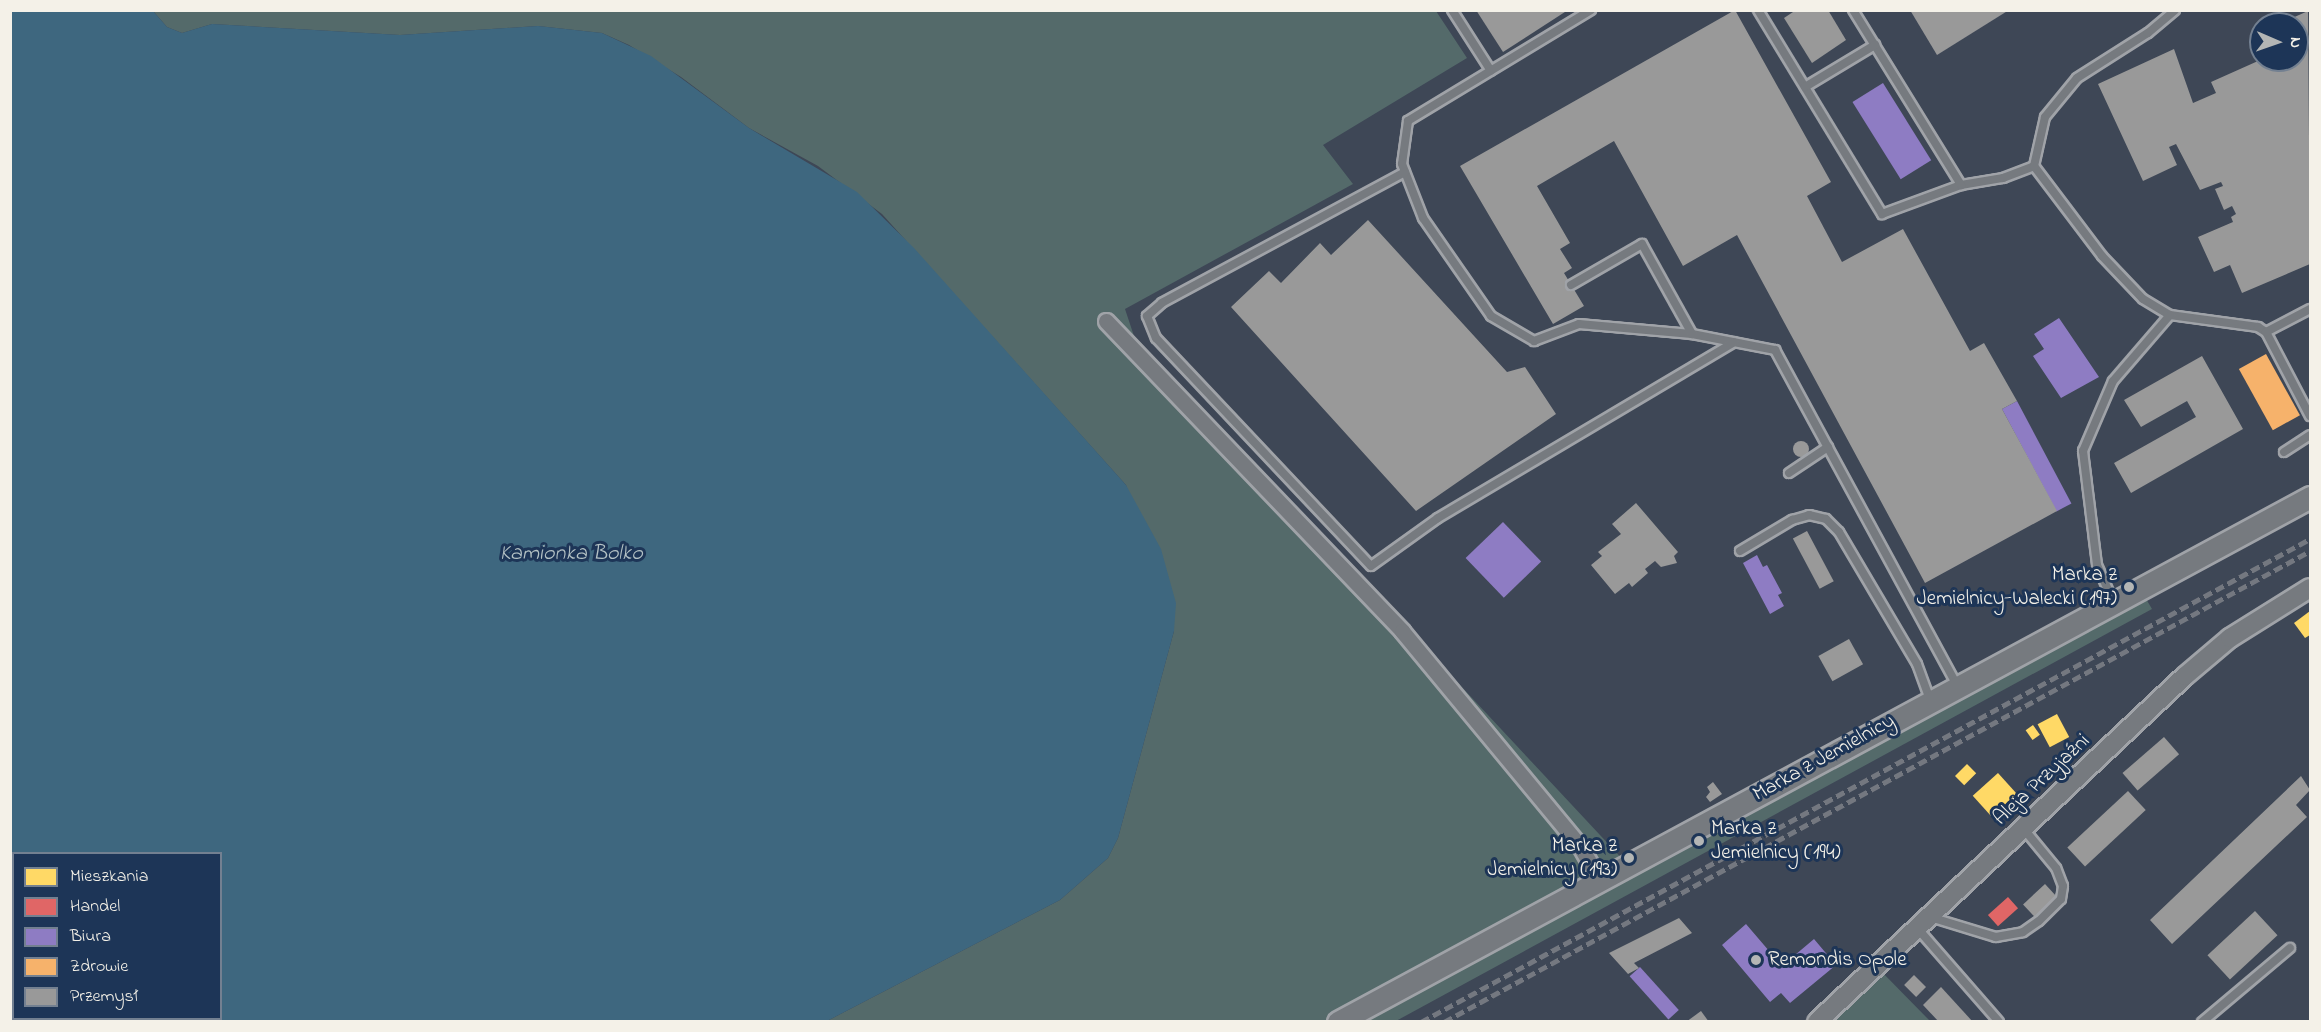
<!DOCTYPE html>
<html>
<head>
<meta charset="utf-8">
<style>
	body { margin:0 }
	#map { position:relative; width:2321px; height:1032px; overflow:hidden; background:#3e4756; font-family:"Indie Flower",sans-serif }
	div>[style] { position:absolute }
	.green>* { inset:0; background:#546a6a }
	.water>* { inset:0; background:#3e677f }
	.homes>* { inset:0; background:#ffd966; transform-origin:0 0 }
	.shops>* { inset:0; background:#e06666; transform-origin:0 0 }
	.offices>* { inset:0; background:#8e7cc3; transform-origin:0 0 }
	.health>* { inset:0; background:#f6b26b; transform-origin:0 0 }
	.industry>* { inset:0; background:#999; transform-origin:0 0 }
	.round { border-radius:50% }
	.roads { filter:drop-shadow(2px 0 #a0a3a8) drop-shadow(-2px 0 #a0a3a8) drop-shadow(0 2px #a0a3a8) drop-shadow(0 -2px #a0a3a8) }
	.service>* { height:8px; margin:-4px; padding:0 4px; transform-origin:4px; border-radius:4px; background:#767a7f }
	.minor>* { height:15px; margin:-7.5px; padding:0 7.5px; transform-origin:7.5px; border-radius:7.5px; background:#767a7f }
	.tertiary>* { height:18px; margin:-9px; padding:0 9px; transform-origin:9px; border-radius:9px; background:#767a7f }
	.secondary>* { height:21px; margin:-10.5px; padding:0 10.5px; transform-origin:10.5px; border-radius:10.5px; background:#767a7f }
	.rail>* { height:4.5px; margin-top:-2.25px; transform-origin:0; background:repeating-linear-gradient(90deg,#747880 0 9px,transparent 0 13.5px) }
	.dots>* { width:16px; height:16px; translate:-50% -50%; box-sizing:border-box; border:3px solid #1d3557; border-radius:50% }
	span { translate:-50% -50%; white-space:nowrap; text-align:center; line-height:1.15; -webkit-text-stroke:6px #1d3557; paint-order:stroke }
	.poi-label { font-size:21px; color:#f4f1e8 }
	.right { translate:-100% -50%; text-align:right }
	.left { translate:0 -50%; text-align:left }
	.street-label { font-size:21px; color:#f4f1e8 }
	.water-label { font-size:22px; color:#b4c2c5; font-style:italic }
	.frame { position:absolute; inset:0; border:12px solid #f4f1e8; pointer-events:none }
	.legend { position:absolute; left:12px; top:852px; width:210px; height:168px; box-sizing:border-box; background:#1d3557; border:2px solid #738091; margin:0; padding:8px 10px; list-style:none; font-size:18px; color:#f4f1e8 }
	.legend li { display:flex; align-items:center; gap:12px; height:30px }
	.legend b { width:30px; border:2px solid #738091 }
	.north { position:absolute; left:2249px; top:12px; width:60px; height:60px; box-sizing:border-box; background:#1d3557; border:2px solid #738091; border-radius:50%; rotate:92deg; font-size:16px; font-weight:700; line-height:24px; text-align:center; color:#f4f1e8 }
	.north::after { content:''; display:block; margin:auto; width:21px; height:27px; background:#b4b6b5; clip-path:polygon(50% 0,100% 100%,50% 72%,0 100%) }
</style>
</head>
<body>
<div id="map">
	<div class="green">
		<i style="clip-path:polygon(153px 11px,1436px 11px,1467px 58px,1323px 145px,1353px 184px,1125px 309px,1134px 336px,1628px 865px,2139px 587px,2152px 609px,1396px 1021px,827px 1021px,1060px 900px,1108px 858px,1118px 838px,1174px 631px,1126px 485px,882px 214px,818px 166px,749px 128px,681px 77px,629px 45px,602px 33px,538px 26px,400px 35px,212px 24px,182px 33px,167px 27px)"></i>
		<i style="clip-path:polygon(1876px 966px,1930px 1021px,1817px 1022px)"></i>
	</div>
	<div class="water">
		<i style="clip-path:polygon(evenodd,10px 11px,153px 11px,167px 27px,182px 33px,212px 24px,400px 35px,538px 26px,602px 33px,651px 56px,749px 128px,857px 192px,914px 248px,1126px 485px,1161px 549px,1176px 603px,1174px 631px,1118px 838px,1108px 858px,1060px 900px,827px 1021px,11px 1021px,10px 11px,14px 854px,220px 854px,220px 1018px,14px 1018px,14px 854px)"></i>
	</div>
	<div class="homes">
		<i style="clip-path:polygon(2310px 611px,2310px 635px,2305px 638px,2294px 623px)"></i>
		<i style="left:2057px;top:714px;width:26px;height:22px;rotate:62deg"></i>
		<i style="left:2033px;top:725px;width:12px;height:9px;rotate:55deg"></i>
		<i style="left:1967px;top:764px;width:13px;height:17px;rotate:45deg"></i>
		<i style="left:1998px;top:773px;width:28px;height:34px;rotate:48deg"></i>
	</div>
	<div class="shops">
		<i style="left:2008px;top:897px;width:15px;height:27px;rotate:48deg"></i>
	</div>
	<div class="offices">
		<i style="left:1883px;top:83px;width:91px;height:36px;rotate:58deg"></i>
		<i style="clip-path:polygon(2059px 318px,2099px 377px,2061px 398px,2033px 356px,2044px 349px,2034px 334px)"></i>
		<i style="left:2017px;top:401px;width:116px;height:17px;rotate:62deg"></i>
		<i style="left:1503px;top:522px;width:55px;height:52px;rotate:46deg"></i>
		<i style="clip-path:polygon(1757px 555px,1763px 567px,1767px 565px,1782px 593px,1778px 595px,1784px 606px,1770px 614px,1743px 563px)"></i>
		<i style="clip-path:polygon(1746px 924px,1782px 966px,1814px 939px,1836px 965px,1790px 1003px,1781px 993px,1770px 1002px,1722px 945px)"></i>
		<i style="left:1640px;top:967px;width:58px;height:14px;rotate:48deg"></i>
	</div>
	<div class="health">
		<i style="left:2266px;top:354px;width:70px;height:31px;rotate:61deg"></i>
	</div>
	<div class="industry">
		<i style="clip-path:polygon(1476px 10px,1568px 10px,1503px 52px)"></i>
		<i style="clip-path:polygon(1735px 10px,1831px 182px,1807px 196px,1842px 262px,1903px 229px,1970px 351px,1984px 343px,2017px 401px,2002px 409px,2057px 511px,1925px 583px,1737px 235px,1683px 266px,1614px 141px,1537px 186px,1570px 243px,1560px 249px,1572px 268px,1564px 273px,1584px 306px,1553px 324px,1460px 166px)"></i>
		<i style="clip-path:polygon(1796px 10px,1828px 10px,1846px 40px,1812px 63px,1784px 18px)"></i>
		<i style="clip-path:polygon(1910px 10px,2009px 10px,1937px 55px)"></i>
		<i style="clip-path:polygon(2308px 11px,2310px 264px,2242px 293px,2230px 265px,2214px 272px,2198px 237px,2233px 222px,2231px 217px,2236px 214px,2232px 206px,2224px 210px,2215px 189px,2223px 186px,2221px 182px,2200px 190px,2176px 144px,2169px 147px,2177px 165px,2143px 181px,2098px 84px,2174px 49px,2193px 103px,2216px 93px,2211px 82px,2258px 61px,2297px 60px,2297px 24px,2279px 24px)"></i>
		<i style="clip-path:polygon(1368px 220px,1507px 372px,1525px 367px,1556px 414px,1416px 511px,1231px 307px,1269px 271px,1281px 283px,1320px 243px,1331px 255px)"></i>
		<i style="clip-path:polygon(2202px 356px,2243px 429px,2131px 493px,2114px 463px,2196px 417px,2187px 401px,2141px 427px,2124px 400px)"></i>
		<i class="round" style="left:1793px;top:441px;width:16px;height:16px"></i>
		<i style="clip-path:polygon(1636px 503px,1678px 552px,1674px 556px,1677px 563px,1661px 567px,1655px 561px,1645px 569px,1648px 573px,1632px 587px,1629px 583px,1615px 594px,1591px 565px,1602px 556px,1598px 552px,1621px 534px,1612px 524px)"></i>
		<i style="left:1807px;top:531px;width:57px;height:16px;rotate:62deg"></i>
		<i style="left:1849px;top:639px;width:29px;height:35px;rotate:61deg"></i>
		<i style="left:2164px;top:737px;width:23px;height:55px;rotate:49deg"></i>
		<i style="clip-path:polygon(2301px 776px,2310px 790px,2296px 805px,2307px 817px,2172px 944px,2150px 920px)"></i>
		<i style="clip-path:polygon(1713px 782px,1722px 794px,1710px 802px,1706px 797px,1710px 792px,1707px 787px)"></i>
		<i style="left:2128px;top:791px;width:26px;height:83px;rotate:47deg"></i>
		<i style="left:2045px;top:884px;width:18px;height:30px;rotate:47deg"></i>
		<i style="left:2255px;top:911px;width:33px;height:65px;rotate:47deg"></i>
		<i style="clip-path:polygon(1679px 918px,1692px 933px,1634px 963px,1639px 968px,1628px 974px,1609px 953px)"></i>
		<i style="left:1914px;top:975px;width:17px;height:14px;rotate:45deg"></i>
		<i style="clip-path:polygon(1941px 987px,1973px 1022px,1939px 1022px,1923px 1005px)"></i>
		<i style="clip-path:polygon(1701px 1011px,1709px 1022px,1686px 1022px)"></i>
	</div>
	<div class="roads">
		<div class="service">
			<i style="left:1452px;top:10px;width:72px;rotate:57.4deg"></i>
			<i style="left:1591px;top:10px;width:214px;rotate:148.8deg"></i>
			<i style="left:1408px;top:121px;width:43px;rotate:97.9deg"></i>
			<i style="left:1402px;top:164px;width:58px;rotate:68.7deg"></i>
			<i style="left:1423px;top:218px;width:119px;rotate:55.2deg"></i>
			<i style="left:1491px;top:316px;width:50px;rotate:30.2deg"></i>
			<i style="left:1534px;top:341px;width:48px;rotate:-20.7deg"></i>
			<i style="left:1579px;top:324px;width:113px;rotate:5.1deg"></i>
			<i style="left:1692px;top:334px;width:85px;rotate:10.9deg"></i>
			<i style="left:1775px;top:350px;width:381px;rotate:61.5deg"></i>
			<i style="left:1758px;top:10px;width:239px;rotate:58.7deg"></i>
			<i style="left:1882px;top:214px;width:84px;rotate:-20.2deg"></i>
			<i style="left:1961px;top:185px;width:43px;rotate:-9.5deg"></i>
			<i style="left:2003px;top:178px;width:33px;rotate:-21deg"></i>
			<i style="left:2034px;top:166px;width:113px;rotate:52.9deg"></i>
			<i style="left:2102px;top:256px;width:59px;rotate:46.4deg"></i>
			<i style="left:2143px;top:299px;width:31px;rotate:31deg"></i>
			<i style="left:2170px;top:315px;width:89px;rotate:7.8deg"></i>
			<i style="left:2258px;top:327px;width:9px;rotate:32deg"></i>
			<i style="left:2266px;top:332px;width:95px;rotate:62.4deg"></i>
			<i style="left:1853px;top:10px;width:206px;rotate:58.3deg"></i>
			<i style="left:1805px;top:87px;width:82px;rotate:-31deg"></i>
			<i style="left:2034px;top:166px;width:50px;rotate:-77.3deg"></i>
			<i style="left:2045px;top:117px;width:50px;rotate:-50.6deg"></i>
			<i style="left:2077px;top:78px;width:84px;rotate:-32.4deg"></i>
			<i style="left:2148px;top:33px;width:35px;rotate:-40deg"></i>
			<i style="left:1405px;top:172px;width:276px;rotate:151.7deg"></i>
			<i style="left:1162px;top:303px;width:20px;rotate:139deg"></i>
			<i style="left:1147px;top:316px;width:24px;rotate:68deg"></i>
			<i style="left:1156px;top:338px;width:313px;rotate:46.7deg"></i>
			<i style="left:1371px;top:566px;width:82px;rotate:-35.6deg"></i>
			<i style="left:1438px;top:518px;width:344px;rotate:-30.7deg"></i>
			<i style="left:1571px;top:285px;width:82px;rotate:-30deg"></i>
			<i style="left:1642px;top:244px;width:103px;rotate:60.9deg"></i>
			<i style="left:2266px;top:332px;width:50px;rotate:-27.6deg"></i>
			<i style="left:2284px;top:452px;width:31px;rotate:-33deg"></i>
			<i style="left:1789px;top:473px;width:47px;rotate:-33.7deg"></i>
			<i style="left:1740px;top:551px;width:61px;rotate:-30.8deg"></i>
			<i style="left:1792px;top:520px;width:18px;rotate:-16deg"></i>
			<i style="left:1809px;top:515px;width:17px;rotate:13deg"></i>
			<i style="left:1826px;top:519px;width:18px;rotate:45deg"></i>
			<i style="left:1839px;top:532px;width:153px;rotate:59.4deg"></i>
			<i style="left:1917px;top:664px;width:38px;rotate:70deg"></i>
			<i style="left:2113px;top:601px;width:39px;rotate:-114deg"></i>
			<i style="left:2097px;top:565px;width:115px;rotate:-97deg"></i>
			<i style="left:2083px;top:451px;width:76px;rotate:-66.8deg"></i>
			<i style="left:2113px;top:381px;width:87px;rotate:-49.2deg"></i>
			<i style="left:1930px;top:917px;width:69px;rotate:16.9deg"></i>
			<i style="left:1996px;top:937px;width:27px;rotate:-10deg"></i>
			<i style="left:2023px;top:932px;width:19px;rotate:-35deg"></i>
			<i style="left:2039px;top:921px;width:31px;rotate:-45deg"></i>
			<i style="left:2061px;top:899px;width:13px;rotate:-81deg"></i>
			<i style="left:2063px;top:886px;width:19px;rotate:-111deg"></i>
			<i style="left:2056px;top:868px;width:52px;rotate:-129.5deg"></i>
			<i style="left:1918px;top:929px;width:123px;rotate:48.9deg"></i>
			<i style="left:2202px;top:1022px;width:115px;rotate:-40.1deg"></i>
		</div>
		<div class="minor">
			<i style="left:1106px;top:321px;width:429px;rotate:46.3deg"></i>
			<i style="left:1402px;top:631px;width:279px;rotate:50.4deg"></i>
			<i style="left:1580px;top:846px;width:39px;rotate:60deg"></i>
		</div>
		<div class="tertiary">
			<i style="left:1817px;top:1022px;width:505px;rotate:-43.24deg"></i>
			<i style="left:2185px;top:676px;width:59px;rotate:-40.2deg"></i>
			<i style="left:2230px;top:638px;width:94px;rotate:-32deg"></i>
		</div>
		<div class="secondary">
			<i style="left:1338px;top:1022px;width:1105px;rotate:-28.37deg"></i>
		</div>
	</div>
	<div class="rail">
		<i style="left:1421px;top:1022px;width:1012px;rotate:-28.52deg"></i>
		<i style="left:1444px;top:1022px;width:986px;rotate:-28.54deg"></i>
	</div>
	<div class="dots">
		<i style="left:2129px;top:587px;background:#b4b6b5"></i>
		<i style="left:1699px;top:841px;background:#b4b6b5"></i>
		<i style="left:1629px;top:858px;background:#b4b6b5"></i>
		<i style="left:1756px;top:960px;background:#b4b6b5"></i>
	</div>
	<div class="poi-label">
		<span class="right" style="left:2117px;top:587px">Marka z<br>Jemielnicy-Walecki (197)</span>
		<span class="left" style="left:1711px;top:841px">Marka z<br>Jemielnicy (194)</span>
		<span class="right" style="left:1617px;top:858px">Marka z<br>Jemielnicy (193)</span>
		<span class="left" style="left:1768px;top:960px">Remondis Opole</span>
	</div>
	<div class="street-label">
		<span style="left:1824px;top:758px;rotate:-29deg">Marka z Jemielnicy</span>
		<span style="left:2042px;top:780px;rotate:-43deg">Aleja Przyjaźni</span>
	</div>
	<div class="water-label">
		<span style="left:571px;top:555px">Kamionka Bolko</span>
	</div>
	<div class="frame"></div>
	<ul class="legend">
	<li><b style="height:16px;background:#ffd966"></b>Mieszkania</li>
	<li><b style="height:16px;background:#e06666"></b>Handel</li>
	<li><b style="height:16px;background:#8e7cc3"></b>Biura</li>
	<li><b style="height:16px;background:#f6b26b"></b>Zdrowie</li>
	<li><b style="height:16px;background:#999"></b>Przemysł</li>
	</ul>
	<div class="north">N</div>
</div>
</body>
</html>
